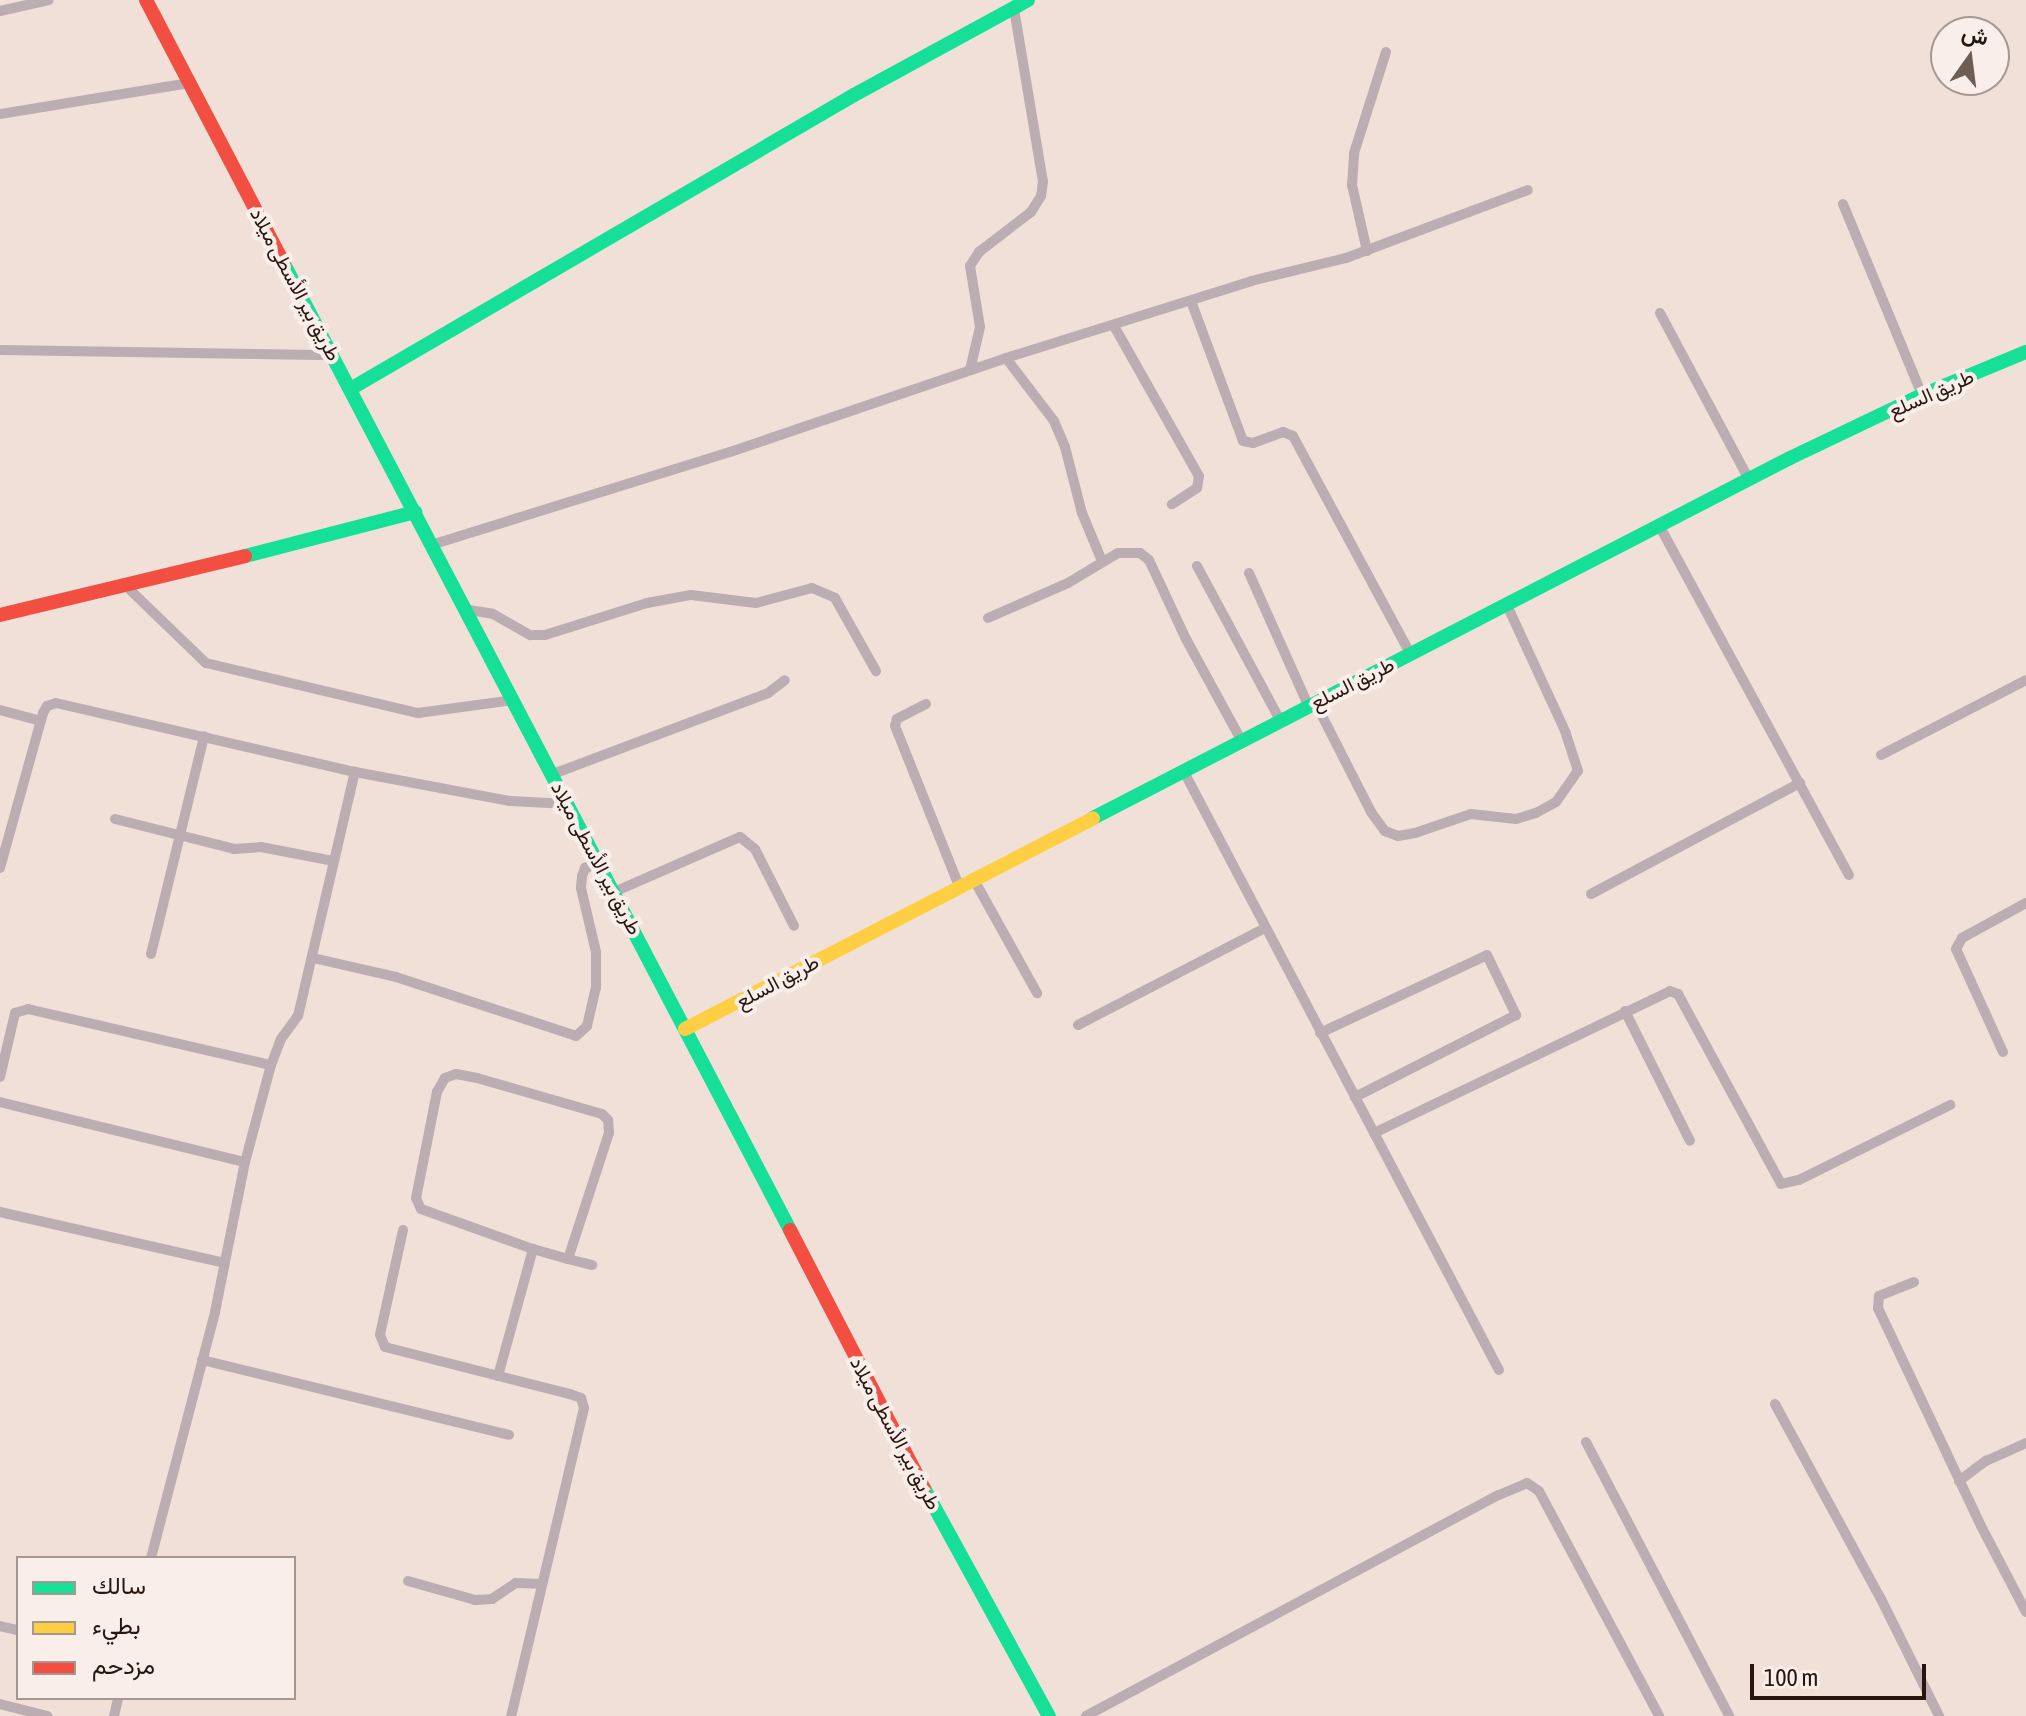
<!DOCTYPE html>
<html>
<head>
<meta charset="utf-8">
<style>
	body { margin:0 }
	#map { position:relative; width:2026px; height:1716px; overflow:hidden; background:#f0e0d8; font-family:"Asap Condensed",Vazirmatn,sans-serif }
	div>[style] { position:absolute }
	.street>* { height:10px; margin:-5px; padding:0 5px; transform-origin:5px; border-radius:5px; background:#bcadb3 }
	.fast>* { height:14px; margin:-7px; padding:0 7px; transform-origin:7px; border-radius:7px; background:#16e098 }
	.slow>* { height:14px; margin:-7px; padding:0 7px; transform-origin:7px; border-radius:7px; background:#ffcf43 }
	.jam>* { height:14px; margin:-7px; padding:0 7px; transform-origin:7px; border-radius:7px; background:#f24e42 }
	span { translate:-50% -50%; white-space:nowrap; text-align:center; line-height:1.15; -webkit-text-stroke:8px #f9eee9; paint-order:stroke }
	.street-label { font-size:20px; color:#28160e }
	.legend { position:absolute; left:16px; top:1556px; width:280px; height:144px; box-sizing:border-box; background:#f9eee9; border:2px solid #a59891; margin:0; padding:10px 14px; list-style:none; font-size:24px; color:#28160e }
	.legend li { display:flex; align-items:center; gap:16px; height:40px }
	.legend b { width:40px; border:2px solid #a59891 }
	.north { position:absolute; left:1930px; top:16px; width:80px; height:80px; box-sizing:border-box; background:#f9eee9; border:2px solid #a59891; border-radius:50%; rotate:14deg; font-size:22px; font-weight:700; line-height:32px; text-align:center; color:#28160e }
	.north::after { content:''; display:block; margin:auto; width:28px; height:36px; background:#6e5d55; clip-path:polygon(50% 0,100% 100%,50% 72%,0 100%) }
	.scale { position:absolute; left:1750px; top:1664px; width:176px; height:36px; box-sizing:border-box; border:4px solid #28160e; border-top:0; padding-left:10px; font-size:24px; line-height:28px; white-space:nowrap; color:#28160e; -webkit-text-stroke:6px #f9eee9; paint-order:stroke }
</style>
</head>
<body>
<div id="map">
	<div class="street">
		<i style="left:0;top:11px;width:50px;rotate:-12.7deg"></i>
		<i style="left:0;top:114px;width:192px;rotate:-9.3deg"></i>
		<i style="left:1843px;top:204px;width:207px;rotate:67.5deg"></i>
		<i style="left:1367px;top:251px;width:68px;rotate:-102.8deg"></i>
		<i style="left:1352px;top:185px;width:32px;rotate:-86deg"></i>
		<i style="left:1354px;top:153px;width:106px;rotate:-72.4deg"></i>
		<i style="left:1191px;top:301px;width:149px;rotate:69.6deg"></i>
		<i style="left:1243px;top:441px;width:10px;rotate:11deg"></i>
		<i style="left:1253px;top:443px;width:32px;rotate:-20deg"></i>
		<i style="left:1283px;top:432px;width:11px;rotate:22deg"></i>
		<i style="left:1293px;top:436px;width:247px;rotate:61.7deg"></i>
		<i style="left:1660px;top:313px;width:189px;rotate:61.9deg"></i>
		<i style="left:1114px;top:326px;width:172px;rotate:60.5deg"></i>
		<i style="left:1199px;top:476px;width:12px;rotate:99deg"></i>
		<i style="left:1197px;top:488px;width:30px;rotate:147deg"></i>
		<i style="left:0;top:350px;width:333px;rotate:0.9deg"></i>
		<i style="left:1006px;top:358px;width:79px;rotate:52.7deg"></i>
		<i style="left:1054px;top:421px;width:28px;rotate:67deg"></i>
		<i style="left:1065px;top:447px;width:68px;rotate:75.6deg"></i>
		<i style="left:1082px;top:513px;width:52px;rotate:67.4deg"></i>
		<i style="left:970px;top:370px;width:44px;rotate:-76.9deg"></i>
		<i style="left:980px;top:327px;width:62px;rotate:-99.3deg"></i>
		<i style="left:970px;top:266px;width:17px;rotate:-57deg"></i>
		<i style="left:979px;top:252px;width:66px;rotate:-37.6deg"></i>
		<i style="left:1031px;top:212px;width:19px;rotate:-58deg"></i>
		<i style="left:1041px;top:196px;width:14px;rotate:-82deg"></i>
		<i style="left:1043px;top:182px;width:176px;rotate:-99.5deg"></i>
		<i style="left:1660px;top:527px;width:396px;rotate:61.5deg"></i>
		<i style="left:431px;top:545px;width:313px;rotate:-17.3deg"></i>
		<i style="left:730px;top:452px;width:292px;rotate:-18.8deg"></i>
		<i style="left:1006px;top:358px;width:257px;rotate:-17.4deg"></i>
		<i style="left:1251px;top:281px;width:98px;rotate:-13.6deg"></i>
		<i style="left:1346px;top:258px;width:194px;rotate:-20.5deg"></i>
		<i style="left:1197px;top:566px;width:175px;rotate:61.7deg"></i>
		<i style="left:1249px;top:573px;width:145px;rotate:65.9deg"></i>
		<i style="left:127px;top:587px;width:110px;rotate:43.9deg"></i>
		<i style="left:206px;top:663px;width:218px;rotate:13.3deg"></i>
		<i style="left:418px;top:713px;width:97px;rotate:-7.7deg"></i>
		<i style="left:463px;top:609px;width:30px;rotate:9deg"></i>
		<i style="left:493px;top:614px;width:43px;rotate:29.6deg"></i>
		<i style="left:530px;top:635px;width:15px"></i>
		<i style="left:545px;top:635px;width:107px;rotate:-17.4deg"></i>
		<i style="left:647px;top:603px;width:45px;rotate:-10.3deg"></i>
		<i style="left:691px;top:595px;width:65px;rotate:7deg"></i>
		<i style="left:756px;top:603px;width:58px;rotate:-15deg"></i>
		<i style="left:812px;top:588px;width:25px;rotate:23deg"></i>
		<i style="left:835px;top:598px;width:84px;rotate:60.7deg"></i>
		<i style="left:988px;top:618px;width:87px;rotate:-23.6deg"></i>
		<i style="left:1068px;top:583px;width:58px;rotate:-31deg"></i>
		<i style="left:1118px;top:553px;width:22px"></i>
		<i style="left:1140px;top:553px;width:11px;rotate:38deg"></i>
		<i style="left:1149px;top:560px;width:87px;rotate:64.9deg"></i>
		<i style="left:1186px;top:639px;width:115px;rotate:61.4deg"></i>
		<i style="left:1315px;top:702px;width:123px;rotate:63deg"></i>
		<i style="left:1371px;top:812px;width:24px;rotate:54deg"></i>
		<i style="left:1385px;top:831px;width:14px;rotate:21deg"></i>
		<i style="left:1398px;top:836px;width:17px;rotate:-10deg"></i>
		<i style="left:1415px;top:833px;width:59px;rotate:-18.7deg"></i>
		<i style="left:1471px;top:814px;width:45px;rotate:6.3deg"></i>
		<i style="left:1516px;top:819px;width:21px;rotate:-17deg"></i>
		<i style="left:1536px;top:813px;width:23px;rotate:-29deg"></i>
		<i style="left:1556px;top:802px;width:38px;rotate:-55deg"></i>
		<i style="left:1578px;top:771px;width:40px;rotate:-108deg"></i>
		<i style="left:1566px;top:733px;width:143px;rotate:-114.8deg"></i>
		<i style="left:926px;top:704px;width:33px;rotate:153deg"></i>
		<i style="left:897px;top:719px;width:7px;rotate:106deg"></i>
		<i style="left:895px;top:726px;width:172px;rotate:68.2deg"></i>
		<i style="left:0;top:710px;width:42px;rotate:15deg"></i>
		<i style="left:1881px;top:755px;width:163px;rotate:-27.3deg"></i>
		<i style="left:1183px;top:770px;width:678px;rotate:62.23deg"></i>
		<i style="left:553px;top:774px;width:230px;rotate:-20.6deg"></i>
		<i style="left:768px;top:693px;width:21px;rotate:-37deg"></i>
		<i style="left:115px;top:819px;width:123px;rotate:14.1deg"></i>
		<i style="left:234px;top:849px;width:27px;rotate:-4deg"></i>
		<i style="left:261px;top:847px;width:73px;rotate:11deg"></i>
		<i style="left:0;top:868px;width:161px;rotate:-74.5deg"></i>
		<i style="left:43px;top:713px;width:8px;rotate:-60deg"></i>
		<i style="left:47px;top:706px;width:9px;rotate:-18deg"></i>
		<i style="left:56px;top:703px;width:307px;rotate:13deg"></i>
		<i style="left:355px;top:772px;width:158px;rotate:10.6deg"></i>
		<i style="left:510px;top:801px;width:58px;rotate:3deg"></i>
		<i style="left:973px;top:878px;width:132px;rotate:60.9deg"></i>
		<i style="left:614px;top:892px;width:137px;rotate:-23.6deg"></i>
		<i style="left:740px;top:837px;width:19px;rotate:39deg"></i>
		<i style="left:755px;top:849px;width:86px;rotate:63.1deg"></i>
		<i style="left:1591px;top:894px;width:237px;rotate:-28deg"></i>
		<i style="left:151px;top:954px;width:224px;rotate:-76.3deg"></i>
		<i style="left:313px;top:958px;width:85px;rotate:12.9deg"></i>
		<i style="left:396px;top:977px;width:189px;rotate:18.1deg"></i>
		<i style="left:576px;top:1036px;width:15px;rotate:-42deg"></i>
		<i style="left:587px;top:1026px;width:39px;rotate:-77deg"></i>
		<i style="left:596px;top:988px;width:36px;rotate:-90deg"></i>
		<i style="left:596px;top:952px;width:66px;rotate:-103.2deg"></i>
		<i style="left:581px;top:888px;width:12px;rotate:-85deg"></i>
		<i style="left:582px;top:876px;width:9px;rotate:-69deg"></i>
		<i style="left:585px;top:868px;width:15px;rotate:-11deg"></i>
		<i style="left:1625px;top:1011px;width:145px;rotate:63.4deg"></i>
		<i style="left:1078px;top:1025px;width:211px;rotate:-27.4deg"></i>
		<i style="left:1320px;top:1033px;width:184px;rotate:-25deg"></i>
		<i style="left:1487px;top:955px;width:67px;rotate:64.2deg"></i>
		<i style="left:1516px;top:1015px;width:181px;rotate:153deg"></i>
		<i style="left:2003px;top:1052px;width:113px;rotate:-114.5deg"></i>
		<i style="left:1956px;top:949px;width:13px;rotate:-61deg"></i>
		<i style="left:1962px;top:938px;width:73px;rotate:-28.7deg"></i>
		<i style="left:0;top:1077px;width:66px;rotate:-76.8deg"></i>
		<i style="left:15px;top:1013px;width:14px;rotate:-17deg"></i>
		<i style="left:28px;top:1009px;width:249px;rotate:13deg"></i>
		<i style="left:0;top:1102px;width:252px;rotate:13.8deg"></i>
		<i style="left:1374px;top:1133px;width:328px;rotate:-25.6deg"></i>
		<i style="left:1670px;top:991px;width:9px;rotate:21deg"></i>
		<i style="left:1678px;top:994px;width:216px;rotate:61.5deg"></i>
		<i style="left:1781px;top:1184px;width:18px;rotate:-13deg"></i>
		<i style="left:1799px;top:1180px;width:169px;rotate:-26.4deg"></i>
		<i style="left:0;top:1212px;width:230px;rotate:12.8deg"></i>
		<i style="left:403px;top:1230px;width:107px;rotate:102.4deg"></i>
		<i style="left:380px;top:1335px;width:13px;rotate:67deg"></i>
		<i style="left:385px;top:1347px;width:191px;rotate:14.3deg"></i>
		<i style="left:570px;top:1394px;width:12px;rotate:20deg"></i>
		<i style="left:581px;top:1398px;width:10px;rotate:73deg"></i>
		<i style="left:584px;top:1408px;width:317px;rotate:103.3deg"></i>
		<i style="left:568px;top:1259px;width:133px;rotate:-72deg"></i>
		<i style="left:609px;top:1133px;width:13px;rotate:-94deg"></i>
		<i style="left:608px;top:1120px;width:8px;rotate:-135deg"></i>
		<i style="left:602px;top:1114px;width:130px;rotate:-163.9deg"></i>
		<i style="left:477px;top:1078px;width:21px;rotate:-169deg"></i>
		<i style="left:456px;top:1074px;width:12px;rotate:160deg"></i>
		<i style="left:445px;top:1078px;width:16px;rotate:120deg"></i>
		<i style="left:437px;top:1092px;width:108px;rotate:101.2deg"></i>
		<i style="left:416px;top:1198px;width:12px;rotate:66deg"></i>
		<i style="left:421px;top:1209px;width:119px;rotate:19.7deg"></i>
		<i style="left:533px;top:1249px;width:36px;rotate:16deg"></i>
		<i style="left:568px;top:1259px;width:25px;rotate:14deg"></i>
		<i style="left:1914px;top:1282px;width:38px;rotate:158deg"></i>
		<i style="left:1879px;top:1296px;width:12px;rotate:95deg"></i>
		<i style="left:1878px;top:1308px;width:241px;rotate:64.7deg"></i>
		<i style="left:1981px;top:1526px;width:97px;rotate:62.4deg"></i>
		<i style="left:202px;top:1360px;width:316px;rotate:13.7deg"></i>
		<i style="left:498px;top:1376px;width:132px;rotate:-74.6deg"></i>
		<i style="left:1775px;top:1404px;width:220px;rotate:61.5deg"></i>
		<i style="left:1880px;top:1597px;width:133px;rotate:63.6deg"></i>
		<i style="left:1586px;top:1442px;width:309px;rotate:62.4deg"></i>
		<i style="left:1959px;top:1481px;width:34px;rotate:-37deg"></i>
		<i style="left:1986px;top:1461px;width:44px;rotate:-24.2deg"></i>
		<i style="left:151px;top:1558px;width:254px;rotate:-75.4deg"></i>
		<i style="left:215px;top:1312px;width:153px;rotate:-78.7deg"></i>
		<i style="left:245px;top:1162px;width:100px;rotate:-75deg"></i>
		<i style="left:271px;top:1065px;width:28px;rotate:-69deg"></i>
		<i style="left:281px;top:1039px;width:29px;rotate:-54deg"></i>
		<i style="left:298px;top:1016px;width:251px;rotate:-76.9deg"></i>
		<i style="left:408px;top:1581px;width:70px;rotate:15.8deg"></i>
		<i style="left:475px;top:1600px;width:17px;rotate:-3deg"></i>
		<i style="left:492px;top:1599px;width:29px;rotate:-34deg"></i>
		<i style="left:516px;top:1583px;width:25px;rotate:2deg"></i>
		<i style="left:0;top:1626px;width:18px;rotate:13deg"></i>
		<i style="left:0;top:1704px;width:49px;rotate:14.3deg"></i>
		<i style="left:114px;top:1716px;width:18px;rotate:-77deg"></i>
		<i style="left:1086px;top:1716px;width:468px;rotate:-28.2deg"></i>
		<i style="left:1499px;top:1495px;width:30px;rotate:-23deg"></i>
		<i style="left:1527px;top:1483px;width:14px;rotate:34deg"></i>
		<i style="left:1539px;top:1491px;width:255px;rotate:61.9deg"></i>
	</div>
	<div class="fast">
		<i style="left:284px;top:264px;width:1091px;rotate:62.35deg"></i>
		<i style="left:352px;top:388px;width:581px;rotate:-30.27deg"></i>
		<i style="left:854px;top:95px;width:198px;rotate:-28.6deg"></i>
		<i style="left:245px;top:556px;width:176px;rotate:-14.5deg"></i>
		<i style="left:1093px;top:818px;width:784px;rotate:-27.32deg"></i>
		<i style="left:1790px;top:458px;width:146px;rotate:-25.5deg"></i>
		<i style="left:1922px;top:395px;width:113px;rotate:-22.5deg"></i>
		<i style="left:924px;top:1488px;width:260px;rotate:61.3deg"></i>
	</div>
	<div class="slow">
		<i style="left:685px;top:1029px;width:459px;rotate:-27.3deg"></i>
	</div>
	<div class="jam">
		<i style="left:146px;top:0;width:298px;rotate:62.4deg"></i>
		<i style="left:0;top:615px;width:252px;rotate:-13.5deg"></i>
		<i style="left:790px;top:1230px;width:291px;rotate:62.6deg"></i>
	</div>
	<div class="street-label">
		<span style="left:296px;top:284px;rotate:62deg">طريق بير الأسطى ميلاد</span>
		<span style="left:1931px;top:393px;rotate:-24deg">طريق السلع</span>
		<span style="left:1352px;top:683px;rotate:-27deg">طريق السلع</span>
		<span style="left:597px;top:858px;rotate:62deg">طريق بير الأسطى ميلاد</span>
		<span style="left:777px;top:981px;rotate:-28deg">طريق السلع</span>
		<span style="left:896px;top:1433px;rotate:62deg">طريق بير الأسطى ميلاد</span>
	</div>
	<ul class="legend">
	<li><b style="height:10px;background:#16e098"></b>سالك</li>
	<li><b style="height:10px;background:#ffcf43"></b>بطيء</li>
	<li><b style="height:10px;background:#f24e42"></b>مزدحم</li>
	</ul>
	<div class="north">ش</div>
	<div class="scale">100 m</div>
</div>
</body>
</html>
